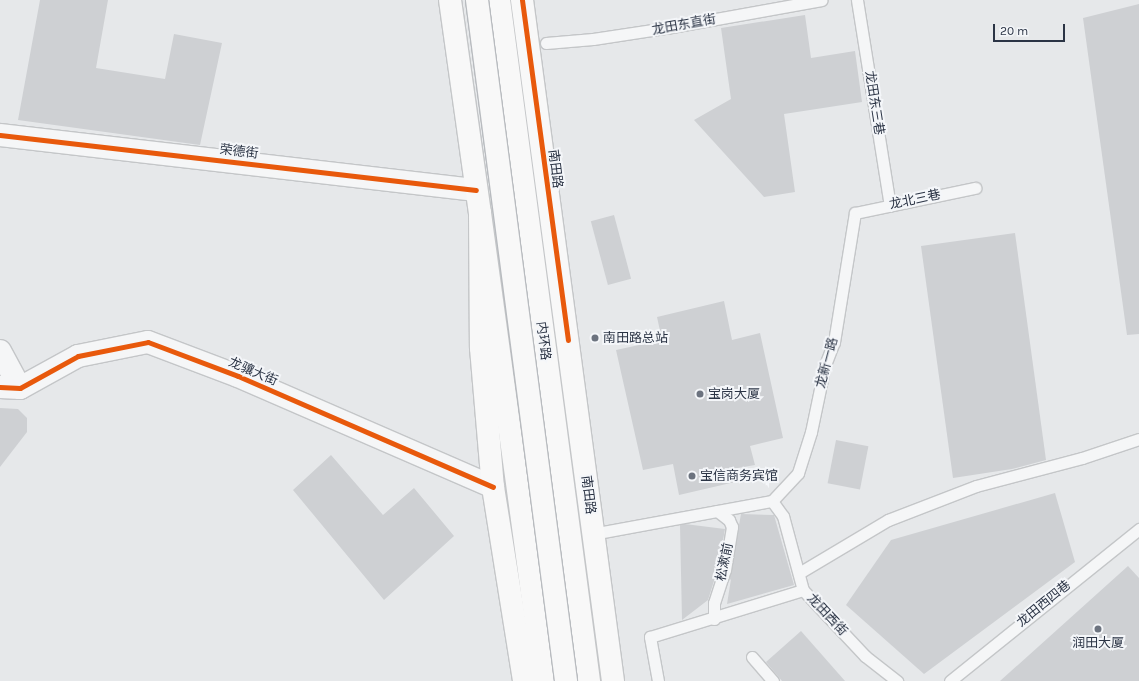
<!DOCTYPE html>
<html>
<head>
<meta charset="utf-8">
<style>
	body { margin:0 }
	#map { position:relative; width:1139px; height:681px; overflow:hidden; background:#e6e8ea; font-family:Karla,"Noto Sans SC",sans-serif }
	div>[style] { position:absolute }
	.building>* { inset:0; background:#ced0d3; transform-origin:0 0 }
	.roads { filter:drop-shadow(1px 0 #c4c6c8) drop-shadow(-1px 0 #c4c6c8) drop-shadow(0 1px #c4c6c8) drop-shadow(0 -1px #c4c6c8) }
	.lane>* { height:11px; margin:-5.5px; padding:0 5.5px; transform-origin:5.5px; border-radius:5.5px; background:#f5f6f7 }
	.street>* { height:22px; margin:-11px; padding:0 11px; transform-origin:11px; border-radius:11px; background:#f5f6f7 }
	.secondary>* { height:22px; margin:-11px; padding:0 11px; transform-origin:11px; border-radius:11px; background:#f8f8f8 }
	.primary>* { height:22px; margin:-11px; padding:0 11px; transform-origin:11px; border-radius:11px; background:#f8f8f8 }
	.highway>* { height:22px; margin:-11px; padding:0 11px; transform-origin:11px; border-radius:11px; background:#f8f8f8 }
	.bridges { filter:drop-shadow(1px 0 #b8bbbf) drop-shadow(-1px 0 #b8bbbf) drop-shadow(0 1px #b8bbbf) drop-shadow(0 -1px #b8bbbf) }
	.highway-bridge>* { height:22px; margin:-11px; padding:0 11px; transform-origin:11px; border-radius:11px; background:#f8f8f8 }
	.cycleway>* { height:5px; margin:-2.5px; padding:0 2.5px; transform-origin:2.5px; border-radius:2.5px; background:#e8590c }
	.dots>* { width:11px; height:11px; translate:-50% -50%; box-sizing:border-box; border:2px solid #f4f6f9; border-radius:50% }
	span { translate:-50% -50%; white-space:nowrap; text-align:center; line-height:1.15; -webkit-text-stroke:4px #f4f6f9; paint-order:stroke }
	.street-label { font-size:13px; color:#2b3445 }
	.poi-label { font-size:13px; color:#2b3445 }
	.left { translate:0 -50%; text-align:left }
	.scale { position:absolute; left:993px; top:24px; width:72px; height:18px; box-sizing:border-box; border:2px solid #2b3445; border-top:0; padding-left:5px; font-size:12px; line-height:14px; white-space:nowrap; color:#2b3445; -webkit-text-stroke:3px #f4f6f9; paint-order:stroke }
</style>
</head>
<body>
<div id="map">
	<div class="building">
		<i style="clip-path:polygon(40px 0,108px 0,96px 68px,165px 79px,174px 34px,222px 43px,200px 145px,18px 120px)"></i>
		<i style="clip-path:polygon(1139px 4px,1139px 334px,1127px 335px,1083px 18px)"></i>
		<i style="clip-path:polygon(805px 15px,811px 58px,855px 51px,862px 102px,784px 114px,795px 192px,764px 197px,694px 120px,731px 99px,721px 28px)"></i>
		<i style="left:614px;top:215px;width:66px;height:24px;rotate:75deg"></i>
		<i style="clip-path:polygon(1015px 233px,1046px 460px,1012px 469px,953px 478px,921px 246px)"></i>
		<i style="clip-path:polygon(724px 301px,732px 340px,760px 333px,783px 438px,750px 446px,755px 465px,732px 469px,735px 482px,679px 495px,673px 464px,643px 470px,616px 350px,662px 340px,657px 317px)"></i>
		<i style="clip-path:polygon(0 408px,18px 409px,27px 418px,27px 432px,0 467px)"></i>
		<i style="left:836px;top:440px;width:33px;height:44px;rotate:11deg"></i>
		<i style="clip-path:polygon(331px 455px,383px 515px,414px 488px,454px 536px,384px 600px,293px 490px)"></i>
		<i style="clip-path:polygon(1055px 493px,1075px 562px,924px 674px,846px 605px,891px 540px)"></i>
		<i style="clip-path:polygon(741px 514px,774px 515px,794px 585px,727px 604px,731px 579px,729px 581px)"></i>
		<i style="clip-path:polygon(685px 524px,725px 529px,718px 568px,708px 600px,682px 620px,680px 525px)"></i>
		<i style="clip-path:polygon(1128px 566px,1139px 578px,1139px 681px,1000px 681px)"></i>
		<i style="clip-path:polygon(801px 631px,845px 681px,782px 681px,766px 662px)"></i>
	</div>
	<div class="roads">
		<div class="lane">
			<i style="left:857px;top:0;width:208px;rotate:80.9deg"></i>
			<i style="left:546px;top:43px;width:47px;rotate:-4.9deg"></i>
			<i style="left:593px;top:39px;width:74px;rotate:-8.6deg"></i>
			<i style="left:666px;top:28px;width:158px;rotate:-10.2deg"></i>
			<i style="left:772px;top:501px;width:38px;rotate:-47deg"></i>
			<i style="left:798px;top:473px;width:43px;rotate:-72.4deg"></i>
			<i style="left:811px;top:432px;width:68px;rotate:-78.2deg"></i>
			<i style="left:825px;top:365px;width:25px;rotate:-69deg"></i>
			<i style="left:834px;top:342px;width:131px;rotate:-80.8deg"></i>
			<i style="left:855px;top:213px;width:123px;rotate:-11.8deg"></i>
			<i style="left:592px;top:534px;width:183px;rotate:-10.4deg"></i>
			<i style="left:772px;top:501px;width:19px;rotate:54deg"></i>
			<i style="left:783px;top:516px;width:77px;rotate:74.9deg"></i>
			<i style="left:803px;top:590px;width:91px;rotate:46.8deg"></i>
			<i style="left:865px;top:656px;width:41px;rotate:38deg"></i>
			<i style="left:799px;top:573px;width:104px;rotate:-30.8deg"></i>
			<i style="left:888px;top:520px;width:94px;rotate:-21.1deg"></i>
			<i style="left:976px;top:486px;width:110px;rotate:-14.8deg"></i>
			<i style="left:1082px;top:458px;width:60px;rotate:-18.4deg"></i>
			<i style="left:714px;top:619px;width:16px;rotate:-90deg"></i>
			<i style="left:714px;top:603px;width:35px;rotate:-72deg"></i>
			<i style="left:725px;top:570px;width:44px;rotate:-80.8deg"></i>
			<i style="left:732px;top:527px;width:8px;rotate:-113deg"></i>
			<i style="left:729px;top:520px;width:15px;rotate:-143deg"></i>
			<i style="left:752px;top:657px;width:32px;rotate:49deg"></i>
			<i style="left:658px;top:681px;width:45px;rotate:-100.3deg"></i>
			<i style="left:650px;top:637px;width:160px;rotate:-17.1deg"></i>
			<i style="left:950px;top:681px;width:243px;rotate:-38.8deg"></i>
		</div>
		<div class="street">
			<i style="left:0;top:135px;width:479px;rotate:6.6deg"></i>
			<i style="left:0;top:351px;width:42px;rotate:61.6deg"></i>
			<i style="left:0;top:387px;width:20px;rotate:3deg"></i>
			<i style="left:20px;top:388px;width:66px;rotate:-28.9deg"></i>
			<i style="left:78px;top:356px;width:71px;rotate:-11.3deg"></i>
			<i style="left:148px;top:342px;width:96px;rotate:20.7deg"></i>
			<i style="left:238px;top:376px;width:278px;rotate:23.5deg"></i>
		</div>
		<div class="secondary">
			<i style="left:450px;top:0;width:215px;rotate:82deg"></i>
			<i style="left:480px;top:213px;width:135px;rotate:89.6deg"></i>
			<i style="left:481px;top:348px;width:140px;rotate:85.1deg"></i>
			<i style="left:493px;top:487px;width:196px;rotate:80.9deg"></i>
		</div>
		<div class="primary">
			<i style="left:522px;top:0;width:687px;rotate:82.39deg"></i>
		</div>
		<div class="highway">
			<i style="left:499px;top:0;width:687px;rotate:82.47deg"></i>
			<i style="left:480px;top:213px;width:472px;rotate:82.2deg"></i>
		</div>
	</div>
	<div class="bridges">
		<div class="highway-bridge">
			<i style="left:477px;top:0;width:687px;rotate:82.55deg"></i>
		</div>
	</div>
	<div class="cycleway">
		<i style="left:522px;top:0;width:343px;rotate:82.3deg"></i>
		<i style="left:0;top:135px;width:479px;rotate:6.6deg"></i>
		<i style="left:0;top:387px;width:20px;rotate:3deg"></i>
		<i style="left:20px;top:388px;width:66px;rotate:-28.9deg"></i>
		<i style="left:78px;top:356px;width:71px;rotate:-11.3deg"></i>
		<i style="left:148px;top:342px;width:96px;rotate:20.7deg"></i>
		<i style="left:238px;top:376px;width:278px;rotate:23.5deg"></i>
	</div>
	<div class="dots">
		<i style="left:595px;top:338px;background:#6c737f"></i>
		<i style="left:700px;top:394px;background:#6c737f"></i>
		<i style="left:692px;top:476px;background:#6c737f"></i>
		<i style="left:1098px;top:629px;background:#6c737f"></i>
	</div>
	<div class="street-label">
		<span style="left:684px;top:25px;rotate:-10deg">龙田东直街</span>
		<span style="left:874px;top:103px;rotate:81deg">龙田东三巷</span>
		<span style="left:239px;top:152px;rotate:7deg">荣德街</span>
		<span style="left:555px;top:169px;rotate:83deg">南田路</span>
		<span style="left:915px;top:200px;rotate:-12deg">龙北三巷</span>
		<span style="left:543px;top:341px;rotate:83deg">内环路</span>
		<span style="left:827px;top:363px;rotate:-75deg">龙新一路</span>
		<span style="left:253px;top:372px;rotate:23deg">龙骧大街</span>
		<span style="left:588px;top:495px;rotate:83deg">南田路</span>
		<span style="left:725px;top:562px;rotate:-78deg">松漱前</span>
		<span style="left:1044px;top:604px;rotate:-39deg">龙田西四巷</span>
		<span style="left:827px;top:615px;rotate:47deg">龙田西街</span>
	</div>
	<div class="poi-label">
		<span class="left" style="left:603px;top:338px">南田路总站</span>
		<span class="left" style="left:708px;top:394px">宝岗大厦</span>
		<span class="left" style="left:700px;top:476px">宝信商务宾馆</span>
		<span style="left:1098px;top:643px">润田大厦</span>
	</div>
	<div class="scale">20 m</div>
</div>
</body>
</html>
